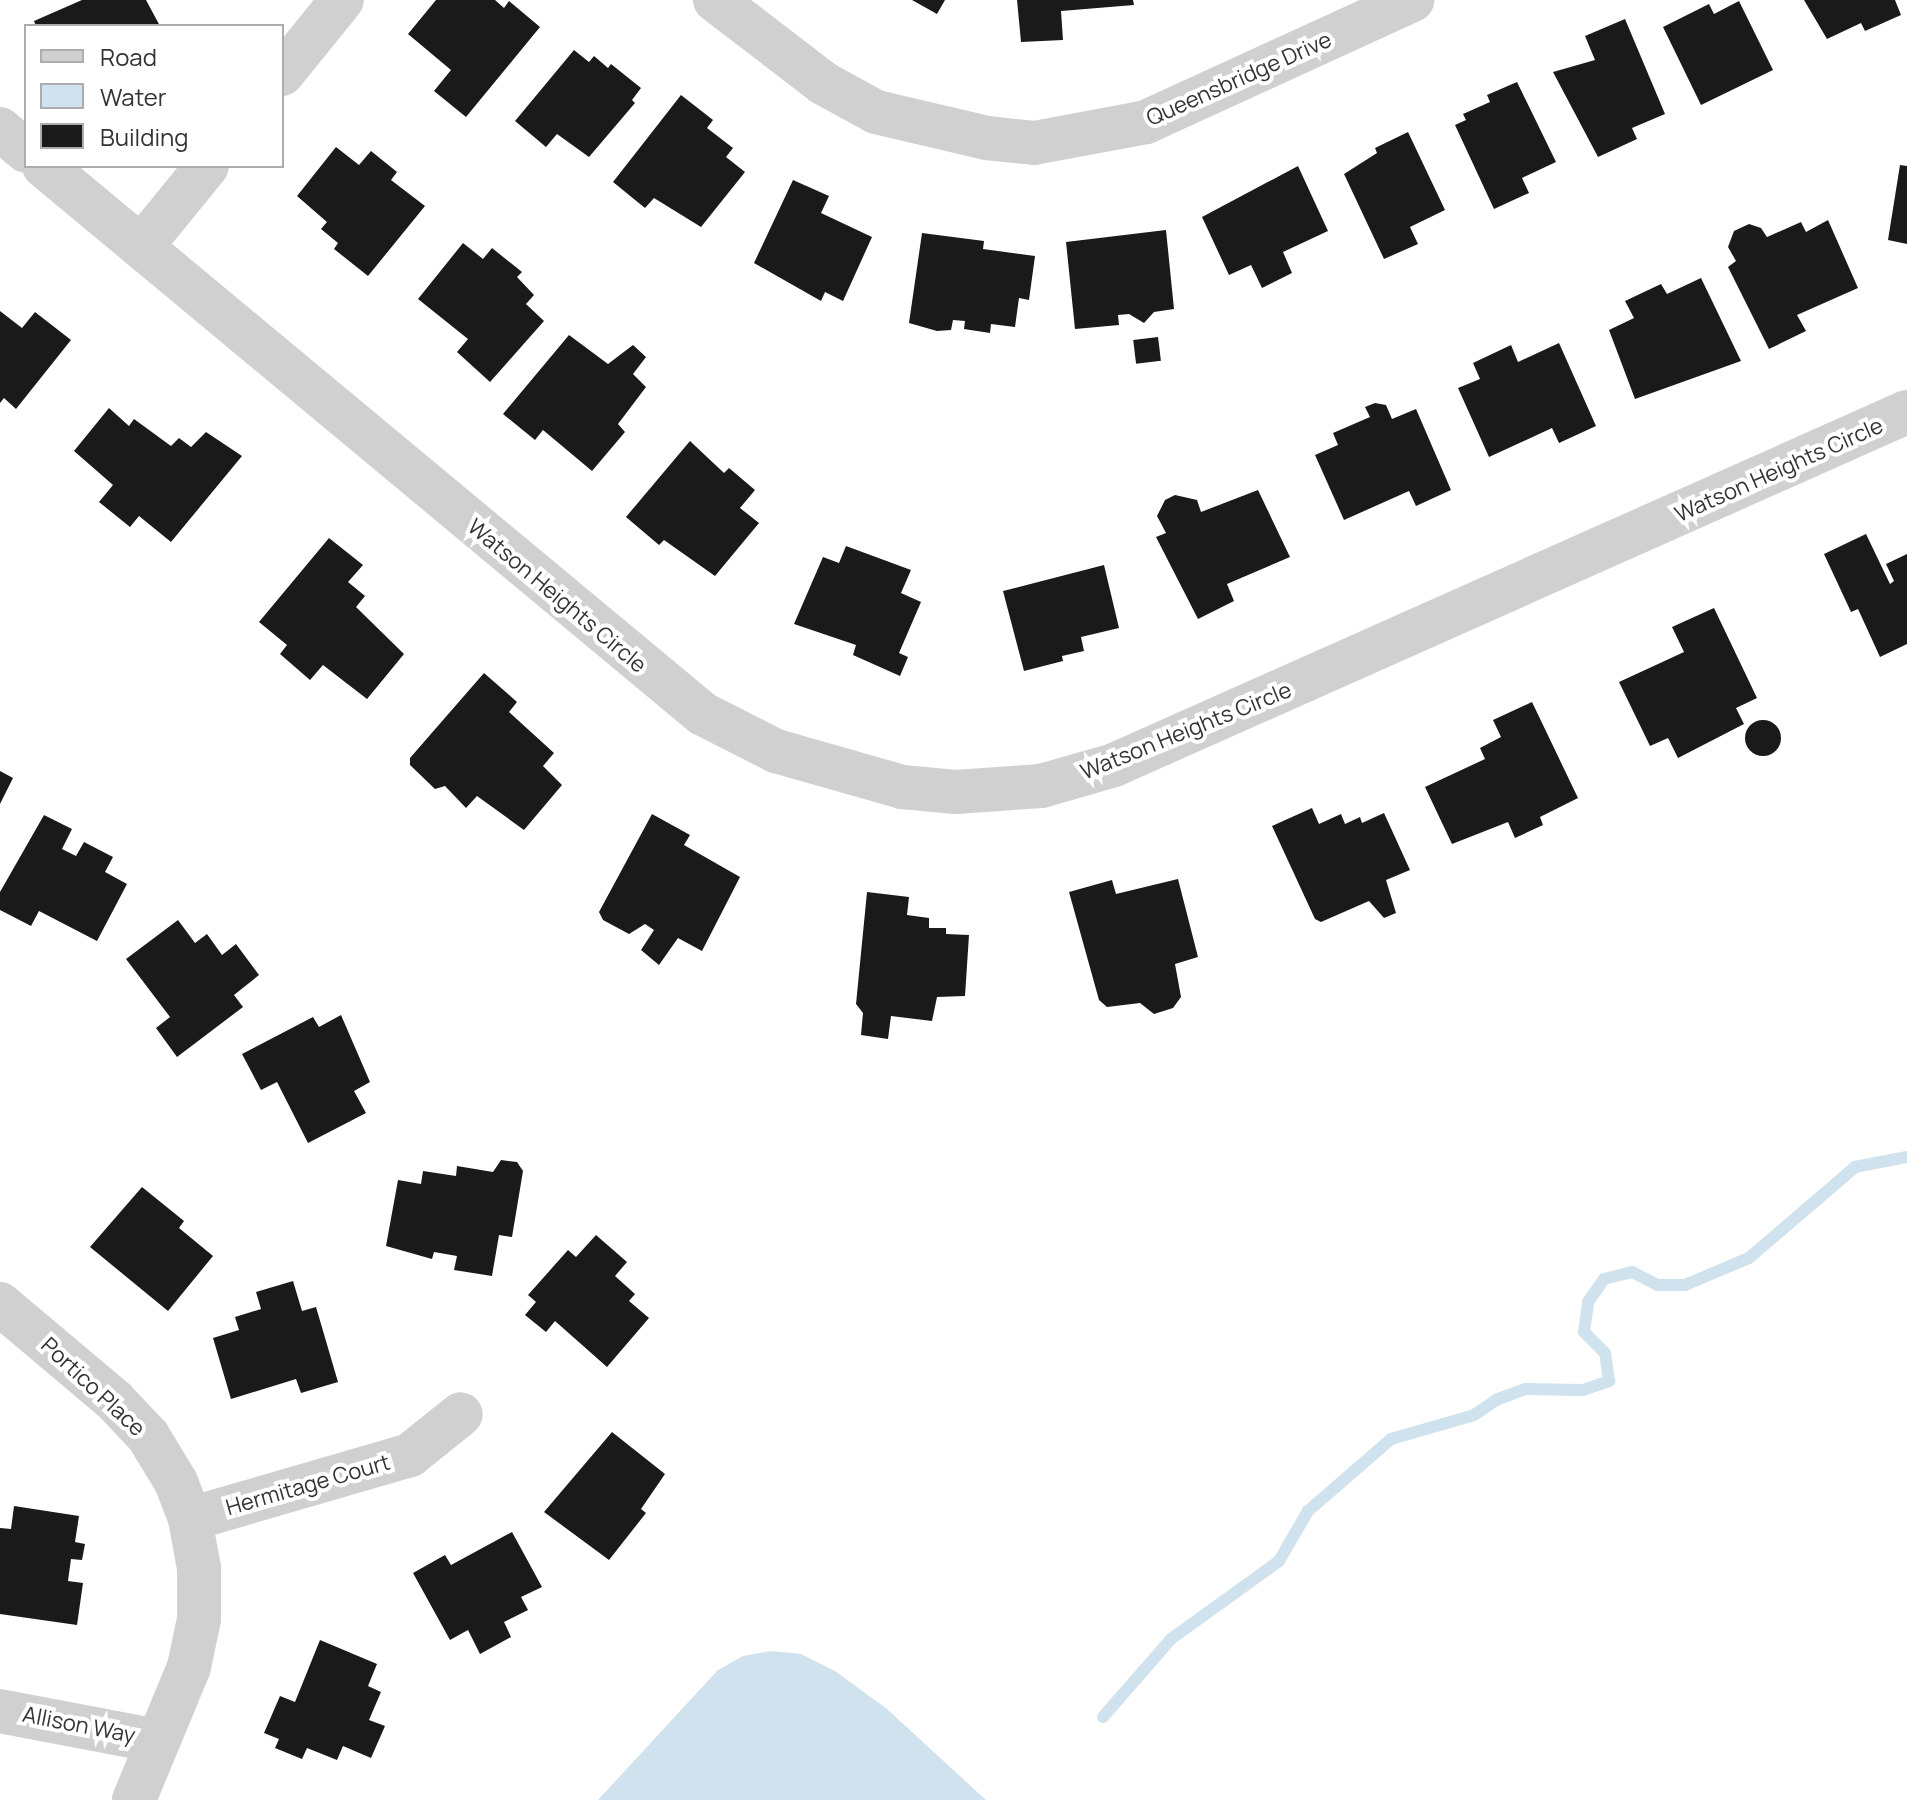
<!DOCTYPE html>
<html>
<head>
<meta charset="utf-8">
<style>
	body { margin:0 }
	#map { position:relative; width:1907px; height:1800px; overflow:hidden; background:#fff; font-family:Manrope,sans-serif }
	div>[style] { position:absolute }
	.water>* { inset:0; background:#cfe2ee }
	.stream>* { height:12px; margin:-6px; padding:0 6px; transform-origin:6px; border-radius:6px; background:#cfe2ee }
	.building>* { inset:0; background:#1a1a1a; transform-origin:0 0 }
	.round { border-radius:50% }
	.street>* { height:44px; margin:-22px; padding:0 22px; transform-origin:22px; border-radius:22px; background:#d0d0d0 }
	span { translate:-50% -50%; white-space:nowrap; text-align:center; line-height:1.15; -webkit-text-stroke:8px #fff; paint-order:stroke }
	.street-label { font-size:22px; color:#333 }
	.legend { position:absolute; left:24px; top:24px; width:260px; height:144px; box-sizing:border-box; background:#fff; border:2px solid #adadad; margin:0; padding:10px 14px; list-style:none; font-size:24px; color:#333 }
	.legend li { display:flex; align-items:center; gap:16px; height:40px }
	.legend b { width:40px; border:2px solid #adadad }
</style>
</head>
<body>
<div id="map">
	<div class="water">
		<i style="clip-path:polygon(771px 1651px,801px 1654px,835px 1671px,887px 1709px,986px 1800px,598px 1800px,718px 1670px,743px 1656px)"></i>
	</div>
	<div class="stream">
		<i style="left:1103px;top:1717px;width:103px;rotate:-48.9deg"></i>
		<i style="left:1171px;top:1639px;width:133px;rotate:-35.8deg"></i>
		<i style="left:1279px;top:1561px;width:58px;rotate:-59.9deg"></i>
		<i style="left:1308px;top:1511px;width:110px;rotate:-40.9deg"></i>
		<i style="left:1391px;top:1439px;width:86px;rotate:-16.1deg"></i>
		<i style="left:1474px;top:1415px;width:29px;rotate:-34deg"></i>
		<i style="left:1498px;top:1399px;width:29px;rotate:-20deg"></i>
		<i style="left:1525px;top:1389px;width:58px;rotate:1deg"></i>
		<i style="left:1583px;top:1390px;width:28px;rotate:-19deg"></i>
		<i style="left:1609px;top:1381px;width:28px;rotate:-98deg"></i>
		<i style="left:1605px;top:1353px;width:30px;rotate:-135deg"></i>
		<i style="left:1584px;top:1332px;width:30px;rotate:-82deg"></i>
		<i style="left:1588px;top:1302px;width:28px;rotate:-55deg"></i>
		<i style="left:1604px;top:1279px;width:29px;rotate:-14deg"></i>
		<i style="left:1632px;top:1272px;width:28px;rotate:27deg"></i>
		<i style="left:1657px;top:1285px;width:28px"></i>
		<i style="left:1685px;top:1285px;width:69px;rotate:-22.9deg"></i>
		<i style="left:1749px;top:1258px;width:140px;rotate:-40.6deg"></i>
		<i style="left:1855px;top:1167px;width:53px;rotate:-10.9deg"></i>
	</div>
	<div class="building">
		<i style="clip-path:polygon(82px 0,146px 0,160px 26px,36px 26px,34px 21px)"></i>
		<i style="clip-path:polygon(436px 0,495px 0,504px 8px,509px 1px,540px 27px,466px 117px,434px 91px,451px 70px,408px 34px)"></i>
		<i style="clip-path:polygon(912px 0,945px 0,937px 14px)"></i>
		<i style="clip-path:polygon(1017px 0,1133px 0,1134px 5px,1061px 11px,1063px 40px,1021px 42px)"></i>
		<i style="clip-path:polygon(1804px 0,1895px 0,1901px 15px,1865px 31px,1861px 23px,1827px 39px)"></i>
		<i style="clip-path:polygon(1739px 1px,1773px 70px,1701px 105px,1663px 27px,1709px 4px,1714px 14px)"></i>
		<i style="clip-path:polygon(1625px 19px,1665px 114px,1632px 128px,1637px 139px,1598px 157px,1553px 72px,1595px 60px,1585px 36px)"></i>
		<i style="clip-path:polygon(574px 50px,589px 62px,594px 56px,608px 68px,611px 64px,641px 88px,632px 100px,635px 103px,589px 157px,557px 134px,546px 147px,515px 121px)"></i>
		<i style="clip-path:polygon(1517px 82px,1556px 162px,1522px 178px,1529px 193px,1494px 209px,1455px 125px,1466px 120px,1463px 114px,1490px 102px,1487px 95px)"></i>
		<i style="clip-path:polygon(681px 95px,713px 120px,707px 128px,733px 148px,726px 157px,745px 172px,701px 227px,654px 198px,645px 208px,613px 182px)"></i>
		<i style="clip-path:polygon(1408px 132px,1445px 210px,1410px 227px,1418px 244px,1384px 259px,1344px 174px,1377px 153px,1375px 148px)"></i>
		<i style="clip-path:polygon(336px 147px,359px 165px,371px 151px,397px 172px,391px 180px,425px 206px,368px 276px,334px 249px,338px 243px,321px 229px,327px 222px,297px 196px)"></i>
		<i style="clip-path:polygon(1900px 165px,1907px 166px,1907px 244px,1888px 240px)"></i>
		<i style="clip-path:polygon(1298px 166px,1328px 231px,1283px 252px,1292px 273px,1262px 288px,1251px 265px,1229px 275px,1202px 217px)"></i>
		<i style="clip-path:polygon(793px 180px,829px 196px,821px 213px,872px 237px,843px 301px,825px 292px,821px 301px,754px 263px)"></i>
		<i style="clip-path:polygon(1828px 220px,1858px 288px,1797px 315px,1806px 331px,1769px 349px,1728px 267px,1736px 261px,1728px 247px,1734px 231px,1749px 224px,1761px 228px,1767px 237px,1801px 222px,1806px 232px)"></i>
		<i style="clip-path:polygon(1166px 230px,1174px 309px,1154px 312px,1144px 323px,1129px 314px,1118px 315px,1119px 325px,1075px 329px,1066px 242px)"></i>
		<i style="clip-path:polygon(922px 233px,984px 241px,983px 249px,1035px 256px,1029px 300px,1019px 298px,1015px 327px,991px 324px,990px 333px,964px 329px,965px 321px,953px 320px,951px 330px,937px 331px,909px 323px)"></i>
		<i style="clip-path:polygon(463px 243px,483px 259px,492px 248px,522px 272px,517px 277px,534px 295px,526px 304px,544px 321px,490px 382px,457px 352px,468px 339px,418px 299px)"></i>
		<i style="clip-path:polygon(1701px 278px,1741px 361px,1635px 399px,1609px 330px,1634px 318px,1625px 301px,1661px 284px,1667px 294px)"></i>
		<i style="clip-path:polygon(0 311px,22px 328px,35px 312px,71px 340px,16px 409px,4px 398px,0 403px)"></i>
		<i style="clip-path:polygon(569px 335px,608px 364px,633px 345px,646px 357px,633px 374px,646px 387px,618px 424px,625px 432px,592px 471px,543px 430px,535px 440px,503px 414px)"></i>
		<i style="left:1158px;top:337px;width:24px;height:25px;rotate:83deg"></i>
		<i style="clip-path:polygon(1559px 343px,1596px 426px,1559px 443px,1552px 428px,1489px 457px,1458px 388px,1480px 379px,1473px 363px,1511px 345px,1518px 362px)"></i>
		<i style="clip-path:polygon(1375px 403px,1386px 405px,1392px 419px,1416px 409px,1451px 490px,1416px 506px,1409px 491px,1344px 520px,1315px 455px,1338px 445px,1333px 433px,1370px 417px,1365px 407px)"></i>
		<i style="clip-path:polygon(109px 408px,129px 426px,134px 419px,171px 446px,179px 438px,191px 447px,206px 432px,242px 456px,171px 542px,139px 516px,130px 527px,99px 502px,113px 485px,74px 451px)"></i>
		<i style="clip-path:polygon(690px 441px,724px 473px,729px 468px,755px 490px,740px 508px,759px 523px,715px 576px,664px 540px,659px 545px,626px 517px)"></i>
		<i style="clip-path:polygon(1258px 490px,1290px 557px,1227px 584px,1234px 601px,1198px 619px,1156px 537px,1166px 533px,1157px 516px,1165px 500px,1175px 495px,1197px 500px,1201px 512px)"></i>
		<i style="clip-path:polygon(1866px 534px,1890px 584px,1894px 581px,1886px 564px,1907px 554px,1907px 644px,1880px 657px,1858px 609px,1851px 612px,1824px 554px)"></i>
		<i style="clip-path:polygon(329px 538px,363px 565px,348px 582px,365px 596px,356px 607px,404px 654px,367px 699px,323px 665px,310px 680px,280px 654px,287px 645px,259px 622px)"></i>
		<i style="clip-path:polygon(846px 546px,911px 570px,901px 593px,921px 602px,899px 653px,908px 657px,900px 676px,853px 655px,856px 645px,794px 624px,823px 557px,839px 563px)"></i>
		<i style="clip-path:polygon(1104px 565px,1119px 628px,1081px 637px,1084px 651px,1062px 656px,1063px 661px,1024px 671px,1003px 591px)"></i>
		<i style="clip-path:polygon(1714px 608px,1757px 698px,1736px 708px,1744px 724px,1678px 758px,1668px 738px,1650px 746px,1619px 682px,1684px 652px,1672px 627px)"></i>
		<i style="clip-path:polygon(484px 673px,517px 702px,509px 712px,554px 753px,543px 766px,562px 785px,524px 830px,477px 796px,466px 808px,445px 786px,435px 789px,410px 765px,410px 758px)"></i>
		<i style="clip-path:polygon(1532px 702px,1578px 798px,1540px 817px,1543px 825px,1515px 838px,1508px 822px,1452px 844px,1425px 787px,1485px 759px,1480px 748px,1501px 737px,1493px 720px)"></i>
		<i class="round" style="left:1745px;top:720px;width:36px;height:36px"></i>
		<i style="clip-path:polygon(0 771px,13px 778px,0 804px)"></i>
		<i style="clip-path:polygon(1312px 808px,1319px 824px,1341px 814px,1345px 824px,1360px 817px,1362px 823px,1384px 813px,1410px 870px,1386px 880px,1396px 913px,1384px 918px,1369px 901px,1321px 922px,1315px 919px,1272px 826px)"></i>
		<i style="clip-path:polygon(652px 814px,690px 835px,684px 845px,740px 877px,702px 951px,678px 938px,659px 965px,641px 950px,654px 930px,645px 924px,629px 934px,603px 920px,599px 912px)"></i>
		<i style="clip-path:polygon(44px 815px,72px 829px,62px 849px,76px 856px,84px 842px,113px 857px,105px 872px,127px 884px,97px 941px,39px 911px,31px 926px,0 910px,0 892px)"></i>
		<i style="clip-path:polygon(1178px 879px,1198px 957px,1175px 964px,1181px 997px,1173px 1008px,1154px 1014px,1140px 1003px,1107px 1007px,1099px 1000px,1069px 892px,1112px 880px,1116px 894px)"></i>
		<i style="clip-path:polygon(867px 892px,909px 897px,907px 915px,929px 918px,929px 928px,946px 928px,946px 934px,969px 935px,965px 996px,937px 997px,932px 1021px,891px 1016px,888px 1039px,861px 1035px,863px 1013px,856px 1004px)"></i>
		<i style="clip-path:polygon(178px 920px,195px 943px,207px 934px,222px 955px,236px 944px,259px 975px,234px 995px,243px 1007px,177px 1057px,156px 1028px,170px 1017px,126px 959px)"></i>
		<i style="clip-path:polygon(341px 1015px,370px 1082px,354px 1091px,366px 1113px,308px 1143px,277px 1082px,261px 1090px,242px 1054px,313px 1017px,319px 1027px)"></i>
		<i style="clip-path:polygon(501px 1160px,517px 1162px,523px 1171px,512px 1237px,499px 1235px,492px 1276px,454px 1270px,457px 1256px,434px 1252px,432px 1259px,386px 1246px,398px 1180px,421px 1184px,423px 1171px,456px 1176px,457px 1166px,493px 1172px)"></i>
		<i style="clip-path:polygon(142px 1187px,184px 1221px,179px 1228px,213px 1256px,168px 1311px,90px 1247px)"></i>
		<i style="clip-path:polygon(596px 1235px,627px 1262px,615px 1276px,635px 1294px,629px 1301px,649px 1318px,607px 1367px,555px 1321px,546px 1332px,525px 1315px,536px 1302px,528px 1295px,568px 1250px,576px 1257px)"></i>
		<i style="clip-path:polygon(293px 1281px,302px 1311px,316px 1307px,338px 1382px,301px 1393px,296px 1379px,231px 1399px,213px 1338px,239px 1330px,235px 1317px,261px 1309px,256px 1292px)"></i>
		<i style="clip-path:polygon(612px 1432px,665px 1474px,641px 1509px,646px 1513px,609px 1560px,544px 1512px)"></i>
		<i style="clip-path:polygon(14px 1506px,79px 1516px,75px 1542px,85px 1544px,82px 1560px,71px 1559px,68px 1581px,83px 1583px,77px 1625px,0 1614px,0 1528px,11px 1529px)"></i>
		<i style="clip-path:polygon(512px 1532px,542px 1587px,521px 1597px,528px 1610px,504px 1622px,511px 1637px,480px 1654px,468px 1630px,450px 1640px,413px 1573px,445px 1555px,451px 1565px)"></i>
		<i style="clip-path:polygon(320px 1640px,377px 1664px,368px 1686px,381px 1692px,369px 1720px,385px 1726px,371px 1758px,343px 1746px,337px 1760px,307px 1748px,302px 1759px,275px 1748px,279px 1739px,264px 1733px,280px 1696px,295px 1702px)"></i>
	</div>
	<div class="street">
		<i style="left:715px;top:0;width:136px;rotate:37.5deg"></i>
		<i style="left:823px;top:83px;width:60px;rotate:28.7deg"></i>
		<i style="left:876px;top:112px;width:114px;rotate:13.2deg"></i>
		<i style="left:987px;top:138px;width:47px;rotate:6.1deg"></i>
		<i style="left:1034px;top:143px;width:114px;rotate:-10.6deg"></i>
		<i style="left:1146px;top:122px;width:293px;rotate:-24.6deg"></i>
		<i style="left:282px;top:74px;width:95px;rotate:-51deg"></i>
		<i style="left:0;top:129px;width:34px;rotate:40deg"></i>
		<i style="left:44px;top:166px;width:857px;rotate:39.75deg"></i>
		<i style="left:703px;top:714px;width:82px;rotate:26.9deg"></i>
		<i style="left:776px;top:751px;width:131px;rotate:15.9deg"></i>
		<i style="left:902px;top:787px;width:54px;rotate:5.3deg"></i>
		<i style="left:956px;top:792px;width:85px;rotate:-4deg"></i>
		<i style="left:1041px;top:786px;width:76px;rotate:-16deg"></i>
		<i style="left:1114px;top:765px;width:868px;rotate:-24deg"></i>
		<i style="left:141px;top:247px;width:104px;rotate:-50.8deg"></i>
		<i style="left:0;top:1304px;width:150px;rotate:40.1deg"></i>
		<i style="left:115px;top:1401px;width:48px;rotate:46.7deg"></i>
		<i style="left:148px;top:1436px;width:54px;rotate:58.7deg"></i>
		<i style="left:176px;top:1482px;width:40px;rotate:69deg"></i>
		<i style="left:190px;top:1519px;width:50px;rotate:79.6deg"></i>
		<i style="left:199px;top:1568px;width:51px;rotate:90deg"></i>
		<i style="left:199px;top:1619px;width:49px;rotate:101.8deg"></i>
		<i style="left:189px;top:1667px;width:144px;rotate:112.5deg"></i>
		<i style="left:190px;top:1519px;width:229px;rotate:-16.2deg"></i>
		<i style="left:410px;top:1455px;width:65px;rotate:-38.8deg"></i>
		<i style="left:0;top:1711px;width:161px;rotate:10.8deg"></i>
	</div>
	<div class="street-label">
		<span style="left:1239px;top:79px;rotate:-24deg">Queensbridge Drive</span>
		<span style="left:1779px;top:470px;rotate:-24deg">Watson Heights Circle</span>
		<span style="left:557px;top:596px;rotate:40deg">Watson Heights Circle</span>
		<span style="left:1186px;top:731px;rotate:-22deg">Watson Heights Circle</span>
		<span style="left:93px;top:1387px;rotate:43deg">Portico Place</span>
		<span style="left:308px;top:1485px;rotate:-16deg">Hermitage Court</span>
		<span style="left:79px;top:1725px;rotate:11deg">Allison Way</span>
	</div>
	<ul class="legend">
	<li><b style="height:10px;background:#d0d0d0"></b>Road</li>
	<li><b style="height:22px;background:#cfe2ee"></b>Water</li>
	<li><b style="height:22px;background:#1a1a1a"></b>Building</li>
	</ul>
</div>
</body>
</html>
